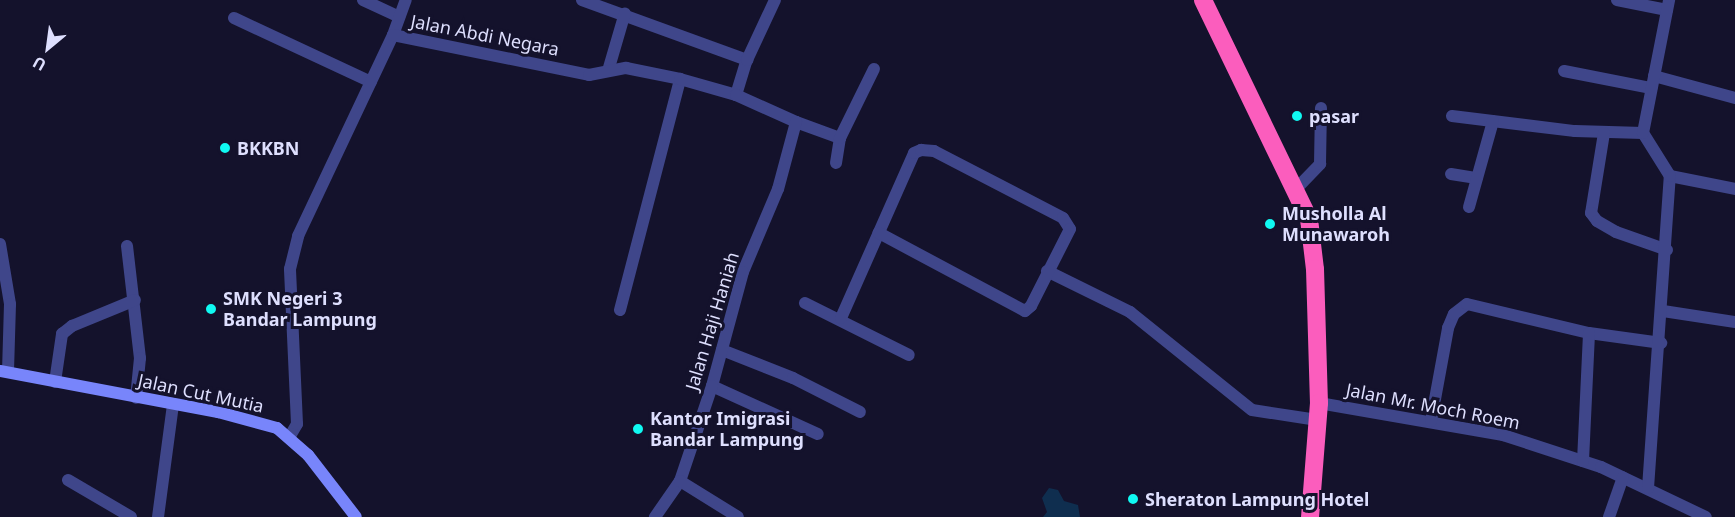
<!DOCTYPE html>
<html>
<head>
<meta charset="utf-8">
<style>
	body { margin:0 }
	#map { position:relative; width:1735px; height:517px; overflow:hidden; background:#14122c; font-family:"Noto Sans",sans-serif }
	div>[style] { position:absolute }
	.water>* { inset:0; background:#0f2e4f }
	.street>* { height:12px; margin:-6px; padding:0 6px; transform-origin:6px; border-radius:6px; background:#3f468a }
	.secondary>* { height:12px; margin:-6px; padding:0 6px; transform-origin:6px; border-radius:6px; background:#7885fb }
	.highway>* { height:18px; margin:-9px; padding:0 9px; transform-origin:9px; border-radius:9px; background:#fb5dbd }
	.dots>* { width:16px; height:16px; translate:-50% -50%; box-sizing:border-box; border:3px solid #14122c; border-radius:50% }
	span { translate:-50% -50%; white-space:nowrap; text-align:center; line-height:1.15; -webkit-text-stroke:6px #14122c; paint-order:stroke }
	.street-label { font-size:18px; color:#dedffe }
	.poi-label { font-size:18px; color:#dedffe; font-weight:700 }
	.left { translate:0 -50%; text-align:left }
	.north { position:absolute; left:18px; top:18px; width:60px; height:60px; -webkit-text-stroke:4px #14122c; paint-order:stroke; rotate:209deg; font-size:16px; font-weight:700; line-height:24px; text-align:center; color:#dedffe }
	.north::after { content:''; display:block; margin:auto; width:21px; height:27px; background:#dedffe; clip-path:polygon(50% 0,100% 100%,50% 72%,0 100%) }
</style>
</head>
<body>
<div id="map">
	<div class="water">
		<i style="clip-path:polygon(1049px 488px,1058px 490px,1064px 501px,1078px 505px,1080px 517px,1043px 517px,1047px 512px,1042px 498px)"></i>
	</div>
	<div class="street">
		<i style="left:363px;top:0;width:40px;rotate:25deg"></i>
		<i style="left:582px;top:0;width:176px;rotate:20deg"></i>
		<i style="left:1617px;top:0;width:51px;rotate:11.3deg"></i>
		<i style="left:234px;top:18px;width:151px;rotate:25deg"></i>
		<i style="left:393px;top:35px;width:37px;rotate:-70deg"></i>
		<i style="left:608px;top:71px;width:60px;rotate:-73.7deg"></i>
		<i style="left:1564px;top:71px;width:89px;rotate:11.1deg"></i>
		<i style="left:1654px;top:76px;width:84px;rotate:15.2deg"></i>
		<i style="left:736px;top:95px;width:37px;rotate:-73deg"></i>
		<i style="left:747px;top:60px;width:66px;rotate:-65deg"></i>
		<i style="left:1452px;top:116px;width:124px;rotate:7deg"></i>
		<i style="left:1575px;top:131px;width:68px;rotate:1.7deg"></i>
		<i style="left:796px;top:122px;width:47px;rotate:20deg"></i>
		<i style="left:1604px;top:133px;width:81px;rotate:99.2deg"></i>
		<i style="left:1591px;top:213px;width:10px;rotate:53deg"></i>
		<i style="left:1597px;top:221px;width:22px;rotate:30deg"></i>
		<i style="left:1616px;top:232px;width:54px;rotate:19.4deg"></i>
		<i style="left:836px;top:163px;width:25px;rotate:-81deg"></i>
		<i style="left:840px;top:138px;width:77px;rotate:-63.8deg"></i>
		<i style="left:1451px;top:174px;width:26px;rotate:9deg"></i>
		<i style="left:1670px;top:176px;width:66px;rotate:11.3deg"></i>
		<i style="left:1296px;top:189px;width:35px;rotate:-46deg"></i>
		<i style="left:1320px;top:164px;width:56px;rotate:-89deg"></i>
		<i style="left:1469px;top:207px;width:89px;rotate:-74.4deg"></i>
		<i style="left:0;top:244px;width:61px;rotate:80.5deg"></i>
		<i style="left:10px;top:304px;width:68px;rotate:91.7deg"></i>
		<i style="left:127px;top:246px;width:113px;rotate:83.4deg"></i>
		<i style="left:140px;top:358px;width:40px;rotate:95.7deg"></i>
		<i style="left:1047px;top:271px;width:93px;rotate:26.3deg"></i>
		<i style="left:1130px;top:312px;width:156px;rotate:38.8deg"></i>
		<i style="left:1252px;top:410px;width:66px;rotate:8.7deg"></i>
		<i style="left:805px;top:303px;width:116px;rotate:26.6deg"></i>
		<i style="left:620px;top:310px;width:239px;rotate:-75.4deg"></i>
		<i style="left:1663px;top:311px;width:73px;rotate:8.7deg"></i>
		<i style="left:841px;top:318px;width:180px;rotate:-66.1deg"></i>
		<i style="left:914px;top:153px;width:8px;rotate:-23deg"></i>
		<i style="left:921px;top:150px;width:13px;rotate:4deg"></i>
		<i style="left:934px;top:151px;width:145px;rotate:27.4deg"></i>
		<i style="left:1063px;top:218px;width:13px;rotate:58deg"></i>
		<i style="left:1070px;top:229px;width:86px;rotate:116.9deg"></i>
		<i style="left:1031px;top:306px;width:8px;rotate:140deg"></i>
		<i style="left:1025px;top:311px;width:166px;rotate:-151.9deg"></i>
		<i style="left:722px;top:350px;width:76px;rotate:21.5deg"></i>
		<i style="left:793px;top:378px;width:75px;rotate:26.9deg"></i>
		<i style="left:55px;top:382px;width:49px;rotate:-81.7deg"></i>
		<i style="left:62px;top:334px;width:13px;rotate:-39deg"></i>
		<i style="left:72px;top:326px;width:68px;rotate:-22.4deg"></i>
		<i style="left:712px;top:386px;width:116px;rotate:24.4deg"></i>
		<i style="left:1319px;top:403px;width:187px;rotate:9.9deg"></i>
		<i style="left:1503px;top:435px;width:103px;rotate:18.1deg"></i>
		<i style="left:1601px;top:467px;width:116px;rotate:25.5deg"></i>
		<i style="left:1431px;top:421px;width:95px;rotate:-79.6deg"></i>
		<i style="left:1448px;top:328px;width:15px;rotate:-67deg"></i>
		<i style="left:1454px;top:314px;width:16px;rotate:-38deg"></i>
		<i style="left:1467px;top:304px;width:125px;rotate:13.4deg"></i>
		<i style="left:1589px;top:333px;width:73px;rotate:7.9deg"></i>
		<i style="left:290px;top:436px;width:14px;rotate:-60deg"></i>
		<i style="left:297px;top:424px;width:155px;rotate:-92.6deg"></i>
		<i style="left:290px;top:269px;width:34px;rotate:-76deg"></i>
		<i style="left:298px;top:236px;width:222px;rotate:-64.7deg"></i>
		<i style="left:393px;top:35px;width:200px;rotate:11.5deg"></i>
		<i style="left:589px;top:75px;width:38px;rotate:-11deg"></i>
		<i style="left:626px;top:68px;width:55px;rotate:11.5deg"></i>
		<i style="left:680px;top:79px;width:58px;rotate:15.9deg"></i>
		<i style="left:736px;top:95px;width:66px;rotate:24.2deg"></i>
		<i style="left:796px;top:122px;width:69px;rotate:105deg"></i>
		<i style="left:778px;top:189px;width:90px;rotate:112.9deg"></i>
		<i style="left:743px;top:272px;width:118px;rotate:105.2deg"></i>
		<i style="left:712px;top:386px;width:100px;rotate:108.6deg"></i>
		<i style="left:680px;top:481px;width:44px;rotate:124.8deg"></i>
		<i style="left:1583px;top:461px;width:128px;rotate:-87.3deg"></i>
		<i style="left:68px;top:480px;width:73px;rotate:30.4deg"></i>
		<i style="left:680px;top:481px;width:68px;rotate:31.8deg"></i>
		<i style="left:1648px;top:488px;width:313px;rotate:-86deg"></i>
		<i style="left:1670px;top:176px;width:51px;rotate:-122.1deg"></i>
		<i style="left:1643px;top:133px;width:136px;rotate:-78.9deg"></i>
		<i style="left:158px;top:517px;width:114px;rotate:-82.4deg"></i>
		<i style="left:1609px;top:517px;width:42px;rotate:-70.7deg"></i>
	</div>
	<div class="secondary">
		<i style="left:0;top:371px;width:222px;rotate:10.7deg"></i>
		<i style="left:218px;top:412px;width:61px;rotate:15.2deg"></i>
		<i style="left:277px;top:428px;width:41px;rotate:41.1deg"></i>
		<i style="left:308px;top:455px;width:78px;rotate:52.3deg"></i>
	</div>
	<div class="highway">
		<i style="left:1203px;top:0;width:243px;rotate:64.2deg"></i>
		<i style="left:1309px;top:219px;width:50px;rotate:83.2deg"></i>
		<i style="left:1315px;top:269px;width:134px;rotate:88.3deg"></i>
		<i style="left:1319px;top:403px;width:114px;rotate:94.5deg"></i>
	</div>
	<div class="dots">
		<i style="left:1297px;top:116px;background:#10f9f2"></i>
		<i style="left:225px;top:148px;background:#10f9f2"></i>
		<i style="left:1270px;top:224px;background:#10f9f2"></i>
		<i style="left:211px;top:309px;background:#10f9f2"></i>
		<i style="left:638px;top:429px;background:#10f9f2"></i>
		<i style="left:1133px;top:499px;background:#10f9f2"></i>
	</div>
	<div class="street-label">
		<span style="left:485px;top:35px;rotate:11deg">Jalan Abdi Negara</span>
		<span style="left:712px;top:321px;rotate:-73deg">Jalan Haji Haniah</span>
		<span style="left:201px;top:393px;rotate:12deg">Jalan Cut Mutia</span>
		<span style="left:1433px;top:406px;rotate:11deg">Jalan Mr. Moch Roem</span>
	</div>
	<div class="poi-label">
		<span class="left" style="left:1309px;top:116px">pasar</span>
		<span class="left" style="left:237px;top:148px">BKKBN</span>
		<span class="left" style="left:1282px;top:224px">Musholla Al<br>Munawaroh</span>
		<span class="left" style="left:223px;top:309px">SMK Negeri 3<br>Bandar Lampung</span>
		<span class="left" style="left:650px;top:429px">Kantor Imigrasi<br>Bandar Lampung</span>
		<span class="left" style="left:1145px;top:499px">Sheraton Lampung Hotel</span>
	</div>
	<div class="north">U</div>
</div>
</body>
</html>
